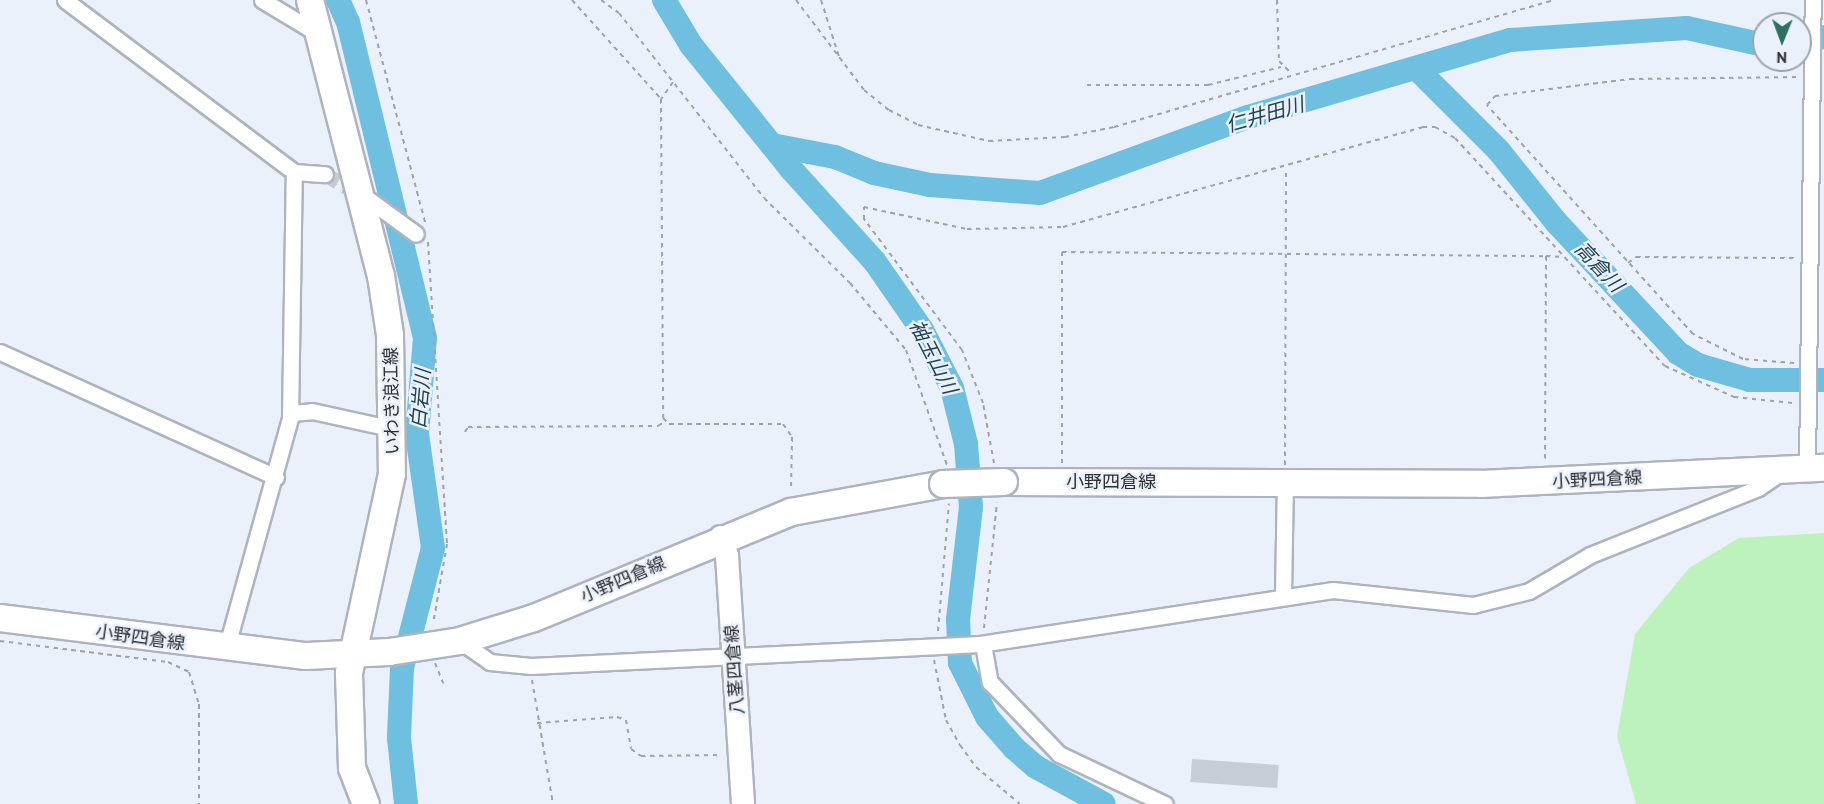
<!DOCTYPE html>
<html>
<head>
<meta charset="utf-8">
<style>
	body { margin:0 }
	#map { position:relative; width:1824px; height:804px; overflow:hidden; background:#ebf1fb; font-family:"PT Sans","Noto Sans JP",sans-serif }
	div>[style] { position:absolute }
	.green>* { inset:0; background:#bdf2bc }
	.river>* { height:24px; margin:-12px; padding:0 12px; transform-origin:12px; border-radius:12px; background:#6ebfe0 }
	.building>* { inset:0; background:#c7cdd6; transform-origin:0 0 }
	.minor-tunnel>* { height:15px; margin-top:-7.5px; transform-origin:0; background:repeating-linear-gradient(90deg,#c5cad3 0 15px,transparent 0 23px) }
	.path>* { height:2px; margin-top:-1px; transform-origin:0; background:repeating-linear-gradient(90deg,#9ea2a9 0 4.5px,transparent 0 9px) }
	.roads { filter:drop-shadow(2px 0 #aeb4bd) drop-shadow(-2px 0 #aeb4bd) drop-shadow(0 2px #aeb4bd) drop-shadow(0 -2px #aeb4bd) }
	.minor>* { height:15px; margin:-7.5px; padding:0 7.5px; transform-origin:7.5px; border-radius:7.5px; background:#fff }
	.secondary>* { height:22px; margin:-11px; padding:0 11px; transform-origin:11px; border-radius:11px; background:#fff }
	.primary>* { height:26px; margin:-13px; padding:0 13px; transform-origin:13px; border-radius:13px; background:#fff }
	.bridges { filter:drop-shadow(2px 0 #aeb4bd) drop-shadow(-2px 0 #aeb4bd) drop-shadow(0 2px #aeb4bd) drop-shadow(0 -2px #aeb4bd) }
	.primary-bridge>* { height:26px; margin:-13px; padding:0 13px; transform-origin:13px; border-radius:13px; background:#fff }
	span { translate:-50% -50%; white-space:nowrap; text-align:center; line-height:1.15; -webkit-text-stroke:5px #ebf1fb; paint-order:stroke }
	.street-label { font-size:18px; color:#2c2e32 }
	.water-label { font-size:20px; color:#204453; font-style:italic }
	.north { position:absolute; left:1752px; top:12px; width:60px; height:60px; box-sizing:border-box; background:#ebf1fb; border:2px solid #9fa3ab; border-radius:50%; rotate:181deg; font-size:16px; font-weight:700; line-height:24px; text-align:center; color:#2c2e32 }
	.north::after { content:''; display:block; margin:auto; width:21px; height:27px; background:#2e7061; clip-path:polygon(50% 0,100% 100%,50% 72%,0 100%) }
</style>
</head>
<body>
<div id="map">
	<div class="green">
		<i style="clip-path:polygon(1824px 533px,1824px 804px,1636px 804px,1617px 736px,1635px 634px,1689px 568px,1739px 538px)"></i>
	</div>
	<div class="river">
		<i style="left:338px;top:0;width:24px;rotate:66deg"></i>
		<i style="left:348px;top:22px;width:325px;rotate:76.3deg"></i>
		<i style="left:425px;top:338px;width:96px;rotate:94.8deg"></i>
		<i style="left:417px;top:434px;width:115px;rotate:82deg"></i>
		<i style="left:433px;top:548px;width:124px;rotate:104.5deg"></i>
		<i style="left:402px;top:668px;width:70px;rotate:92.5deg"></i>
		<i style="left:399px;top:738px;width:66px;rotate:83.9deg"></i>
		<i style="left:664px;top:0;width:52px;rotate:59deg"></i>
		<i style="left:691px;top:45px;width:159px;rotate:51.1deg"></i>
		<i style="left:791px;top:169px;width:125px;rotate:47.9deg"></i>
		<i style="left:875px;top:262px;width:83px;rotate:55.3deg"></i>
		<i style="left:922px;top:330px;width:65px;rotate:62.7deg"></i>
		<i style="left:952px;top:388px;width:58px;rotate:76deg"></i>
		<i style="left:966px;top:444px;width:63px;rotate:85.5deg"></i>
		<i style="left:971px;top:507px;width:113px;rotate:96.6deg"></i>
		<i style="left:958px;top:619px;width:44px;rotate:87.4deg"></i>
		<i style="left:960px;top:663px;width:60px;rotate:63.4deg"></i>
		<i style="left:987px;top:717px;width:41px;rotate:48.9deg"></i>
		<i style="left:1014px;top:748px;width:29px;rotate:41deg"></i>
		<i style="left:1036px;top:767px;width:77px;rotate:28.6deg"></i>
		<i style="left:1800px;top:41px;width:24px;rotate:-9deg"></i>
		<i style="left:1418px;top:70px;width:115px;rotate:45deg"></i>
		<i style="left:1499px;top:151px;width:91px;rotate:51.2deg"></i>
		<i style="left:1556px;top:222px;width:179px;rotate:47deg"></i>
		<i style="left:1678px;top:353px;width:23px;rotate:31deg"></i>
		<i style="left:1698px;top:365px;width:54px;rotate:16.1deg"></i>
		<i style="left:1750px;top:380px;width:74px"></i>
		<i style="left:772px;top:145px;width:64px;rotate:10.8deg"></i>
		<i style="left:835px;top:157px;width:42px;rotate:22.3deg"></i>
		<i style="left:874px;top:173px;width:57px;rotate:12.1deg"></i>
		<i style="left:930px;top:185px;width:110px;rotate:4.2deg"></i>
		<i style="left:1040px;top:193px;width:221px;rotate:-20.1deg"></i>
		<i style="left:1248px;top:117px;width:273px;rotate:-16.4deg"></i>
		<i style="left:1510px;top:40px;width:177px;rotate:-3.9deg"></i>
		<i style="left:1687px;top:28px;width:79px;rotate:12.4deg"></i>
	</div>
	<div class="building">
		<i style="left:1192px;top:759px;width:87px;height:23px;rotate:4deg"></i>
	</div>
	<div class="minor-tunnel">
		<i style="left:325px;top:174px;width:42px;rotate:30.3deg"></i>
	</div>
	<div class="path">
		<i style="left:366px;top:0;width:233px;rotate:75.1deg"></i>
		<i style="left:572px;top:0;width:133px;rotate:48deg"></i>
		<i style="left:601px;top:0;width:22px;rotate:36deg"></i>
		<i style="left:619px;top:13px;width:235px;rotate:51.9deg"></i>
		<i style="left:764px;top:198px;width:121px;rotate:44.7deg"></i>
		<i style="left:850px;top:283px;width:87px;rotate:50.1deg"></i>
		<i style="left:906px;top:350px;width:122px;rotate:70.4deg"></i>
		<i style="left:796px;top:0;width:113px;rotate:52.9deg"></i>
		<i style="left:864px;top:90px;width:32px;rotate:39deg"></i>
		<i style="left:889px;top:110px;width:33px;rotate:27deg"></i>
		<i style="left:918px;top:125px;width:73px;rotate:12.7deg"></i>
		<i style="left:989px;top:141px;width:76px;rotate:-3deg"></i>
		<i style="left:1065px;top:137px;width:50px;rotate:-11.5deg"></i>
		<i style="left:1114px;top:127px;width:458px;rotate:-16.1deg"></i>
		<i style="left:821px;top:0;width:63px;rotate:72.4deg"></i>
		<i style="left:1277px;top:0;width:61px;rotate:88.1deg"></i>
		<i style="left:1279px;top:61px;width:18px;rotate:45deg"></i>
		<i style="left:673px;top:82px;width:21px;rotate:125deg"></i>
		<i style="left:661px;top:99px;width:319px;rotate:89.6deg"></i>
		<i style="left:663px;top:418px;width:8px;rotate:45deg"></i>
		<i style="left:669px;top:424px;width:114px"></i>
		<i style="left:783px;top:424px;width:16px;rotate:55deg"></i>
		<i style="left:792px;top:437px;width:54px;rotate:91.1deg"></i>
		<i style="left:1087px;top:85px;width:121px"></i>
		<i style="left:1208px;top:85px;width:75px;rotate:-13.9deg"></i>
		<i style="left:428px;top:242px;width:303px;rotate:86.4deg"></i>
		<i style="left:447px;top:544px;width:81px;rotate:99.9deg"></i>
		<i style="left:1546px;top:256px;width:17px;rotate:3deg"></i>
		<i style="left:1628px;top:263px;width:10px;rotate:-37deg"></i>
		<i style="left:1636px;top:257px;width:161px;rotate:0.4deg"></i>
		<i style="left:1794px;top:363px;width:51px;rotate:-175.5deg"></i>
		<i style="left:1743px;top:359px;width:56px;rotate:-153.4deg"></i>
		<i style="left:1693px;top:334px;width:308px;rotate:-132deg"></i>
		<i style="left:1487px;top:105px;width:12px;rotate:-48deg"></i>
		<i style="left:1495px;top:96px;width:136px;rotate:-7.2deg"></i>
		<i style="left:1630px;top:79px;width:169px;rotate:-0.7deg"></i>
		<i style="left:465px;top:432px;width:6px;rotate:-59deg"></i>
		<i style="left:468px;top:427px;width:190px;rotate:-0.3deg"></i>
		<i style="left:658px;top:426px;width:7px;rotate:-34deg"></i>
		<i style="left:994px;top:463px;width:61px;rotate:-100.4deg"></i>
		<i style="left:983px;top:403px;width:57px;rotate:-111.6deg"></i>
		<i style="left:962px;top:350px;width:164px;rotate:-126.8deg"></i>
		<i style="left:864px;top:219px;width:12px;rotate:-90deg"></i>
		<i style="left:864px;top:207px;width:105px;rotate:12.1deg"></i>
		<i style="left:967px;top:229px;width:96px;rotate:-1.2deg"></i>
		<i style="left:1063px;top:227px;width:374px;rotate:-15.5deg"></i>
		<i style="left:1423px;top:127px;width:12px"></i>
		<i style="left:1435px;top:127px;width:23px;rotate:29deg"></i>
		<i style="left:1455px;top:138px;width:310px;rotate:47.4deg"></i>
		<i style="left:1665px;top:366px;width:76px;rotate:24.2deg"></i>
		<i style="left:1734px;top:397px;width:59px;rotate:5.8deg"></i>
		<i style="left:1062px;top:463px;width:211px;rotate:-90deg"></i>
		<i style="left:1062px;top:252px;width:484px;rotate:0.5deg"></i>
		<i style="left:1546px;top:256px;width:206px;rotate:90.3deg"></i>
		<i style="left:1285px;top:465px;width:297px;rotate:-89.8deg"></i>
		<i style="left:984px;top:628px;width:126px;rotate:-84.1deg"></i>
		<i style="left:938px;top:631px;width:128px;rotate:-85.1deg"></i>
		<i style="left:0;top:641px;width:169px;rotate:7.1deg"></i>
		<i style="left:168px;top:662px;width:23px;rotate:25deg"></i>
		<i style="left:189px;top:672px;width:34px;rotate:73deg"></i>
		<i style="left:199px;top:704px;width:100px;rotate:90deg"></i>
		<i style="left:934px;top:660px;width:61px;rotate:78.7deg"></i>
		<i style="left:946px;top:720px;width:29px;rotate:61deg"></i>
		<i style="left:960px;top:745px;width:27px;rotate:54deg"></i>
		<i style="left:976px;top:767px;width:57px;rotate:40.1deg"></i>
		<i style="left:435px;top:663px;width:22px;rotate:68deg"></i>
		<i style="left:532px;top:680px;width:126px;rotate:80.4deg"></i>
		<i style="left:537px;top:723px;width:80px;rotate:-4.3deg"></i>
		<i style="left:617px;top:717px;width:9px;rotate:18deg"></i>
		<i style="left:626px;top:720px;width:29px;rotate:80deg"></i>
		<i style="left:631px;top:749px;width:12px;rotate:35deg"></i>
		<i style="left:641px;top:756px;width:81px;rotate:-0.7deg"></i>
	</div>
	<div class="roads">
		<div class="minor">
			<i style="left:65px;top:0;width:286px;rotate:36.9deg"></i>
			<i style="left:294px;top:172px;width:31px;rotate:4deg"></i>
			<i style="left:262px;top:0;width:64px;rotate:31deg"></i>
			<i style="left:368px;top:199px;width:59px;rotate:36.1deg"></i>
			<i style="left:0;top:352px;width:303px;rotate:24.4deg"></i>
			<i style="left:291px;top:413px;width:21px;rotate:-5deg"></i>
			<i style="left:312px;top:411px;width:84px;rotate:12.4deg"></i>
			<i style="left:1807px;top:469px;width:469px;rotate:-89.3deg"></i>
			<i style="left:1283px;top:594px;width:111px;rotate:-89deg"></i>
			<i style="left:460px;top:641px;width:37px;rotate:35deg"></i>
			<i style="left:490px;top:662px;width:41px;rotate:5.6deg"></i>
			<i style="left:531px;top:666px;width:450px;rotate:-2.8deg"></i>
			<i style="left:980px;top:644px;width:357px;rotate:-8.7deg"></i>
			<i style="left:1333px;top:590px;width:141px;rotate:6.1deg"></i>
			<i style="left:1473px;top:605px;width:58px;rotate:-14deg"></i>
			<i style="left:1529px;top:591px;width:71px;rotate:-30.5deg"></i>
			<i style="left:1590px;top:555px;width:181px;rotate:-21.7deg"></i>
			<i style="left:1758px;top:488px;width:27px;rotate:-34deg"></i>
			<i style="left:983px;top:644px;width:39px;rotate:80deg"></i>
			<i style="left:990px;top:682px;width:100px;rotate:46.2deg"></i>
			<i style="left:1059px;top:754px;width:117px;rotate:25.3deg"></i>
			<i style="left:226px;top:649px;width:240px;rotate:-74.5deg"></i>
			<i style="left:290px;top:418px;width:246px;rotate:-89.1deg"></i>
		</div>
		<div class="secondary">
			<i style="left:721px;top:537px;width:20px;rotate:72deg"></i>
			<i style="left:727px;top:556px;width:249px;rotate:86.3deg"></i>
		</div>
		<div class="primary">
			<i style="left:310px;top:0;width:285px;rotate:75.6deg"></i>
			<i style="left:381px;top:276px;width:60px;rotate:81.3deg"></i>
			<i style="left:390px;top:335px;width:139px;rotate:89.2deg"></i>
			<i style="left:392px;top:474px;width:204px;rotate:102.2deg"></i>
			<i style="left:349px;top:673px;width:95px;rotate:88.2deg"></i>
			<i style="left:352px;top:768px;width:39px;rotate:69deg"></i>
			<i style="left:1004px;top:482px;width:477px;rotate:0.2deg"></i>
			<i style="left:1481px;top:484px;width:343px;rotate:-2.7deg"></i>
			<i style="left:0;top:618px;width:308px;rotate:7.1deg"></i>
			<i style="left:306px;top:656px;width:83px;rotate:-2.8deg"></i>
			<i style="left:389px;top:652px;width:72px;rotate:-8.8deg"></i>
			<i style="left:460px;top:641px;width:77px;rotate:-17.3deg"></i>
			<i style="left:534px;top:618px;width:278px;rotate:-22.4deg"></i>
			<i style="left:791px;top:512px;width:155px;rotate:-10.4deg"></i>
		</div>
	</div>
	<div class="bridges">
		<div class="primary-bridge">
			<i style="left:943px;top:484px;width:61px;rotate:-1.9deg"></i>
		</div>
	</div>
	<div class="street-label">
		<span style="left:392px;top:401px;rotate:-91deg">いわき浪江線</span>
		<span style="left:1597px;top:480px;rotate:-3deg">小野四倉線</span>
		<span style="left:1111px;top:482px">小野四倉線</span>
		<span style="left:623px;top:580px;rotate:-23deg">小野四倉線</span>
		<span style="left:140px;top:638px;rotate:8deg">小野四倉線</span>
		<span style="left:735px;top:670px;rotate:-94deg">八茎四倉線</span>
	</div>
	<div class="water-label">
		<span style="left:1265px;top:115px;rotate:-16deg">仁井田川</span>
		<span style="left:1599px;top:267px;rotate:47deg">高倉川</span>
		<span style="left:933px;top:357px;rotate:63deg">袖玉山川</span>
		<span style="left:421px;top:399px;rotate:-85deg">白岩川</span>
	</div>
	<div class="north">N</div>
</div>
</body>
</html>
